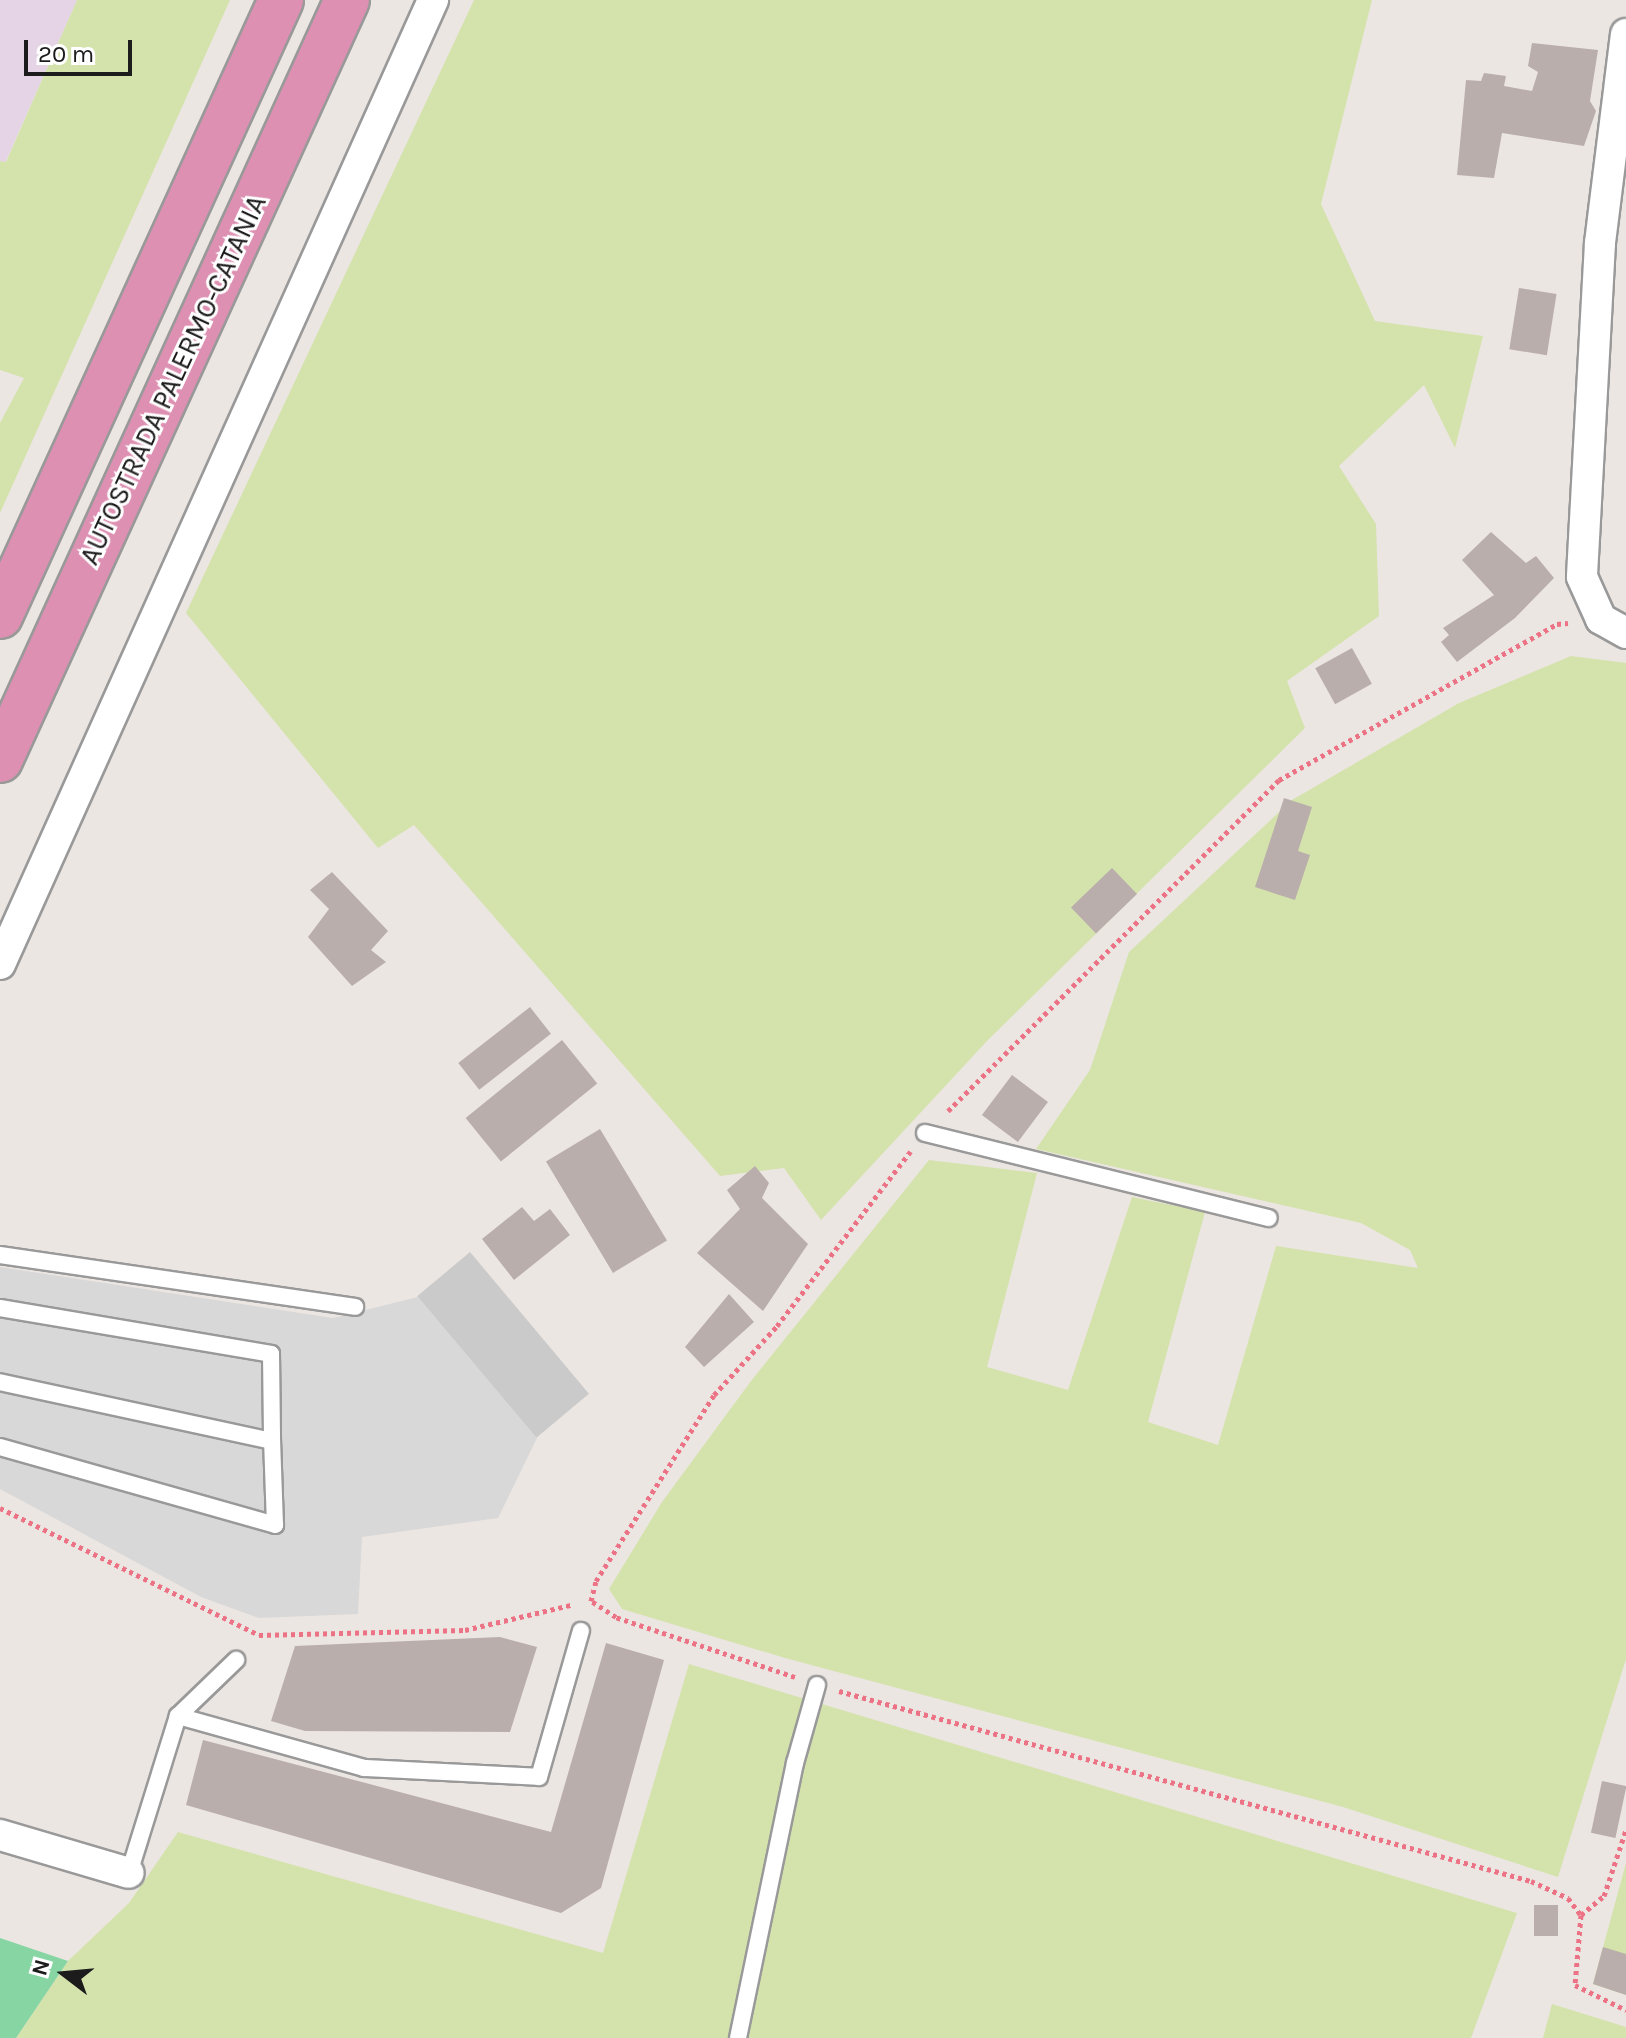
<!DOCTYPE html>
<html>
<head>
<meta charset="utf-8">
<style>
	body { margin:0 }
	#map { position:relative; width:1626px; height:2038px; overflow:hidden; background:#ece6e2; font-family:Karla,sans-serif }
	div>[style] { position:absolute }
	.industrial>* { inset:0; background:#e4d4e5 }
	.religious>* { inset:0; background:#cacaca; transform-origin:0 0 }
	.grass>* { inset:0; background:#d4e2ac }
	.pitch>* { inset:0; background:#86d5a3 }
	.parking>* { inset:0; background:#d8d8d8 }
	.building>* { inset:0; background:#b9aeac; transform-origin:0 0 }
	.path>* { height:5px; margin-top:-2.5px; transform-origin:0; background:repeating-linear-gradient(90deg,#ec7385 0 4px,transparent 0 8px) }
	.roads { filter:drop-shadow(2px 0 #999) drop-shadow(-2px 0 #999) drop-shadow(0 2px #999) drop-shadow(0 -2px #999) }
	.service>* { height:16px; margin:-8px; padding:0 8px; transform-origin:8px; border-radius:8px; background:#fff }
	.minor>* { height:30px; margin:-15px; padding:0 15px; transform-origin:15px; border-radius:15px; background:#fff }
	.motorway>* { height:44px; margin:-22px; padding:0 22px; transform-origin:22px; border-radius:22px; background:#dd90b2 }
	span { translate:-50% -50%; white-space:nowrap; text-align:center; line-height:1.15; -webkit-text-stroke:6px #fff; paint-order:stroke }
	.street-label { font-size:28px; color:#1c1c1c }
	.north { position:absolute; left:24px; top:1934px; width:80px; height:80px; -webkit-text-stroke:6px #fff; paint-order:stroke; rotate:286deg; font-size:22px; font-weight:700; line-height:32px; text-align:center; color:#1c1c1c }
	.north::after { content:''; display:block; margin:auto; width:28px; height:36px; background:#1c1c1c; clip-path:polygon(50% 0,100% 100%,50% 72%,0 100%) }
	.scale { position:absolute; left:24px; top:40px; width:108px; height:36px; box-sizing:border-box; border:4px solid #1c1c1c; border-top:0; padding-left:10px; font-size:24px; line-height:28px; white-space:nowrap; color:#1c1c1c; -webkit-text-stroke:6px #fff; paint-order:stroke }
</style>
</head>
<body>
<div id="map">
	<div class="industrial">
		<i style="clip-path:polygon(0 0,77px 0,5px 163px,0 161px)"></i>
	</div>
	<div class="religious">
		<i style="left:470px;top:1252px;width:185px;height:69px;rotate:50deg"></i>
	</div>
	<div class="grass">
		<i style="clip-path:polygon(77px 0,230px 0,0 513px,0 423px,24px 378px,0 370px,0 161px,6px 162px)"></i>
		<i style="clip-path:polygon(474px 0,1372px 0,1321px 204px,1375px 321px,1483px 336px,1455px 448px,1424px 385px,1339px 466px,1376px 524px,1379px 616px,1287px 681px,1305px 728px,987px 1041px,821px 1220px,784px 1168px,720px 1176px,414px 825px,378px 848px,186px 613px)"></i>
		<i style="clip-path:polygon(1571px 656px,1626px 663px,1626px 1659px,1558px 1877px,1343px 1807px,785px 1658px,622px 1609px,609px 1589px,662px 1502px,751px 1381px,929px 1160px,1037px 1173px,987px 1367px,1068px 1390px,1132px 1197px,1205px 1212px,1148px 1422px,1218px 1445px,1276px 1246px,1418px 1268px,1410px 1250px,1361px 1223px,1036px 1149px,1090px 1070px,1129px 952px,1292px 800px,1459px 703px)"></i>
		<i style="clip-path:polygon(689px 1664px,1517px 1913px,1471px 2038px,16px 2038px,68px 1961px,129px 1903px,178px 1832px,603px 1953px)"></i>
		<i style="clip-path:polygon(1626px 1863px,1626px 1995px,1593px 1984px)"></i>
		<i style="clip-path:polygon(1552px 2004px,1626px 2027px,1626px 2038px,1543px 2038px)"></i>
	</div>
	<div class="pitch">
		<i style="clip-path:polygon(0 1938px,68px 1961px,16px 2038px,0 2038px)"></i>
	</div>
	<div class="parking">
		<i style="clip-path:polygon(0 1267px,333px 1318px,418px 1297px,537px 1438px,498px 1518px,362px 1537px,358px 1614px,259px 1618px,201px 1597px,0 1489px)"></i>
	</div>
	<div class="building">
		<i style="clip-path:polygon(1532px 43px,1598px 50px,1590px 101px,1596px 111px,1584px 146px,1502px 133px,1494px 178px,1457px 175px,1466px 80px,1481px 81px,1484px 73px,1506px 76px,1504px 86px,1532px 91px,1538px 72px,1528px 66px)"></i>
		<i style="left:1519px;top:288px;width:38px;height:62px;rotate:9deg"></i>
		<i style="clip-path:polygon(1491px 532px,1526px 563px,1536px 556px,1554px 578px,1515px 618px,1457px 662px,1441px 642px,1449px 635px,1443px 628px,1494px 595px,1462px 560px)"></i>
		<i style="left:1352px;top:648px;width:41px;height:42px;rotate:61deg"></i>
		<i style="clip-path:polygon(1284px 798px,1312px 807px,1298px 851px,1310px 855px,1295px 900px,1255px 887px)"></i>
		<i style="left:1112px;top:868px;width:36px;height:57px;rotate:46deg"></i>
		<i style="clip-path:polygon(332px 872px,388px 931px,371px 950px,386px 962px,352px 986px,308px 937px,329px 909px,310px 890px)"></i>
		<i style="left:530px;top:1007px;width:34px;height:91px;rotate:52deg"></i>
		<i style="left:562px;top:1040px;width:56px;height:124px;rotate:51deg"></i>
		<i style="left:1012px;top:1075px;width:45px;height:50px;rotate:37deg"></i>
		<i style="left:600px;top:1129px;width:130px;height:63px;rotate:59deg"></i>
		<i style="clip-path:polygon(755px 1166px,769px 1183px,762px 1198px,808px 1244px,763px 1311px,697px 1253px,740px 1209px,727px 1190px)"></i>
		<i style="clip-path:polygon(522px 1207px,534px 1221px,550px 1209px,570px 1235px,514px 1280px,482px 1239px)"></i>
		<i style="clip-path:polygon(729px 1294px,754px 1322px,704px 1367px,685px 1347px)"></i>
		<i style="clip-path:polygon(500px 1637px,537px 1647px,510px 1732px,305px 1731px,271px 1721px,295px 1646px)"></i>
		<i style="clip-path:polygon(606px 1643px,664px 1660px,601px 1888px,561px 1913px,186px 1805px,203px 1740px,551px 1832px)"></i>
		<i style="left:1602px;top:1781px;width:25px;height:53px;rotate:12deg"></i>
		<i style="left:1534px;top:1905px;width:24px;height:31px"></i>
		<i style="clip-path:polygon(1603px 1947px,1626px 1954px,1626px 1995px,1593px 1984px)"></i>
	</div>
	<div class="path">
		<i style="left:948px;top:1111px;width:468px;rotate:-45deg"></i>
		<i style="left:1279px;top:780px;width:319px;rotate:-29.3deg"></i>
		<i style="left:1557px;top:624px;width:11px;rotate:-5deg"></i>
		<i style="left:0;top:1508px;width:288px;rotate:26.1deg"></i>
		<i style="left:259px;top:1635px;width:206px;rotate:-1.4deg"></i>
		<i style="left:465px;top:1630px;width:109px;rotate:-13.3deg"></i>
		<i style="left:795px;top:1677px;width:189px;rotate:-161.5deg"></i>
		<i style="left:616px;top:1617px;width:30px;rotate:-147deg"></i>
		<i style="left:591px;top:1601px;width:21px;rotate:-76deg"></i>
		<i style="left:596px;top:1581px;width:220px;rotate:-57.6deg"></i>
		<i style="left:714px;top:1395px;width:93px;rotate:-47.6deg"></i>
		<i style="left:777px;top:1326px;width:220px;rotate:-52.6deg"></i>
		<i style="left:839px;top:1691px;width:718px;rotate:15.35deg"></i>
		<i style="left:1531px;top:1881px;width:41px;rotate:24.7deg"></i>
		<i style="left:1568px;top:1898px;width:21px;rotate:53deg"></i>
		<i style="left:1581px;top:1915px;width:70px;rotate:94.9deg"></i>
		<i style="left:1575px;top:1985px;width:57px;rotate:26.1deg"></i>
		<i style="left:1581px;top:1915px;width:30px;rotate:-40deg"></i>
		<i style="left:1604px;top:1896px;width:70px;rotate:-71.6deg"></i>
	</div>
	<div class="roads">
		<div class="service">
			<i style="left:925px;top:1133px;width:354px;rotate:13.9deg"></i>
			<i style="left:0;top:1255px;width:359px;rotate:8.3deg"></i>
			<i style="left:0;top:1308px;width:275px;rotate:9.6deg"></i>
			<i style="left:271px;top:1354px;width:87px;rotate:89.3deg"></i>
			<i style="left:272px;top:1441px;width:278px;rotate:-167.8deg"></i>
			<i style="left:0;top:1447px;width:286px;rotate:15.8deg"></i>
			<i style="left:275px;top:1525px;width:84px;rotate:-92deg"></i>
			<i style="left:178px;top:1716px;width:81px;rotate:-44deg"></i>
			<i style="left:129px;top:1873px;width:164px;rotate:-72.7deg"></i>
			<i style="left:178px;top:1716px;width:193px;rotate:15.6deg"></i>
			<i style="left:364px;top:1768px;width:175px;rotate:2.9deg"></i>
			<i style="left:539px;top:1777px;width:152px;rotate:-74deg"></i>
			<i style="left:738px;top:2038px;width:281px;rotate:-78.3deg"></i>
			<i style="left:795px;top:1763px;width:81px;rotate:-74.2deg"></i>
		</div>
		<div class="minor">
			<i style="left:1626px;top:34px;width:211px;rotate:97.1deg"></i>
			<i style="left:1600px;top:243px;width:334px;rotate:93.1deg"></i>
			<i style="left:1582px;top:577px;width:46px;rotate:65.7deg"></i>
			<i style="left:1601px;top:619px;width:29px;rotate:29deg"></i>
			<i style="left:0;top:964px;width:1057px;rotate:-65.81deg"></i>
			<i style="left:0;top:1835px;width:134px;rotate:16.4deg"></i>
		</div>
		<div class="motorway">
			<i style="left:0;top:616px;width:677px;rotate:-65.48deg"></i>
			<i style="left:0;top:760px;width:835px;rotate:-65.46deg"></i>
		</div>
	</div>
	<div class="street-label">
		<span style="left:173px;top:380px;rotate:-65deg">AUTOSTRADA PALERMO-CATANIA</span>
	</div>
	<div class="north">N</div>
	<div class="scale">20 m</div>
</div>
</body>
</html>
